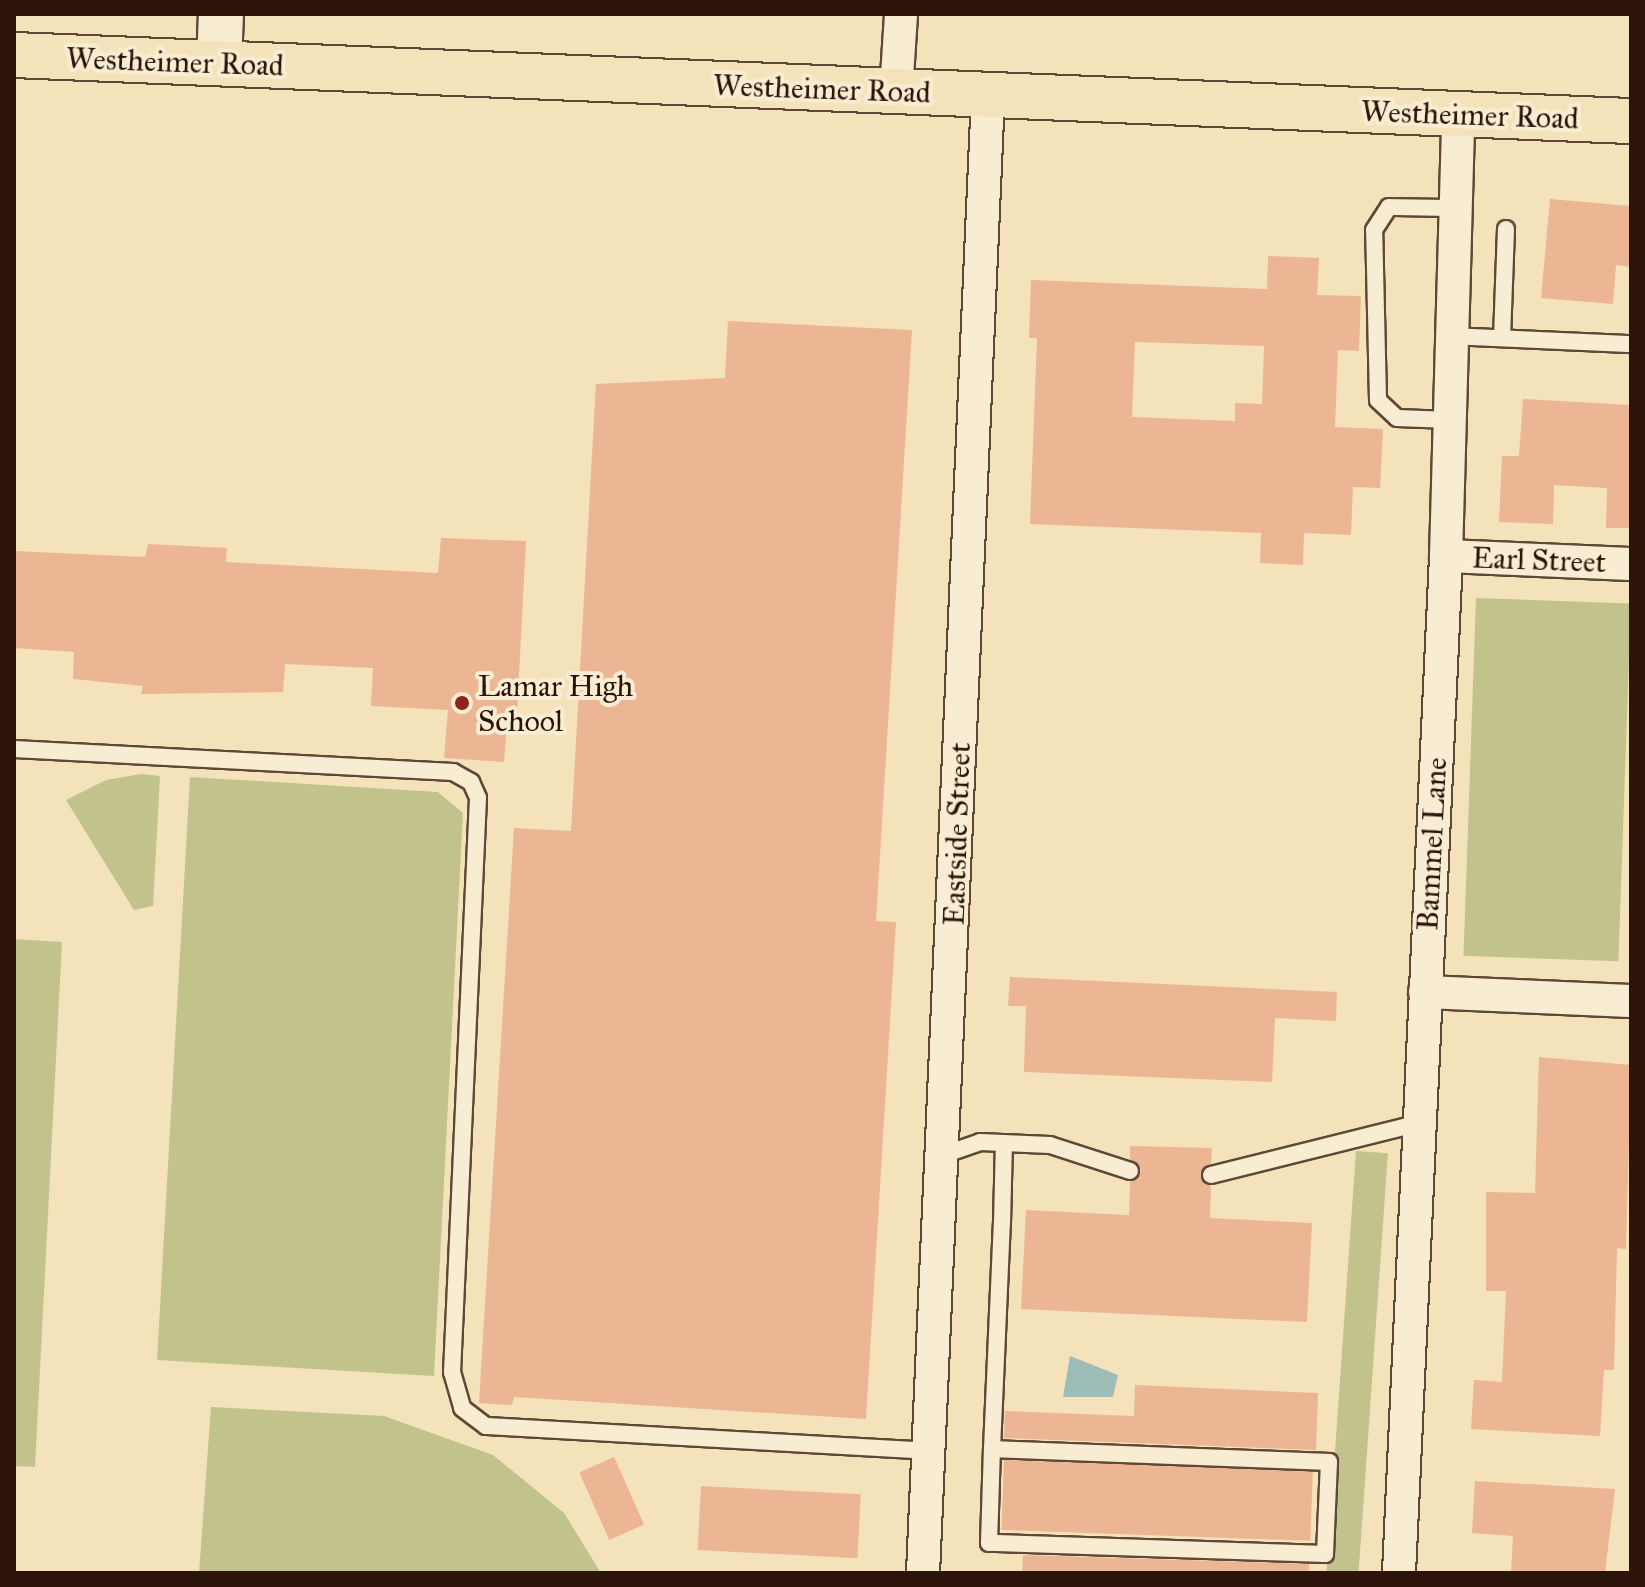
<!DOCTYPE html>
<html>
<head>
<meta charset="utf-8">
<style>
	body { margin:0 }
	#map { position:relative; width:1645px; height:1587px; overflow:hidden; background:#f4e3ba; font-family:"IM FELL Great Primer",serif }
	div>[style] { position:absolute }
	.green>* { inset:0; background:#c1c28c; transform-origin:0 0 }
	.water>* { inset:0; background:#9ebdb8 }
	.building>* { inset:0; background:#ecb594; transform-origin:0 0 }
	.roads { filter:drop-shadow(2px 0 #5e4836) drop-shadow(-2px 0 #5e4836) drop-shadow(0 2px #5e4836) drop-shadow(0 -2px #5e4836) }
	.lane>* { height:16px; margin:-8px; padding:0 8px; transform-origin:8px; border-radius:8px; background:#f8edd2 }
	.street>* { height:32px; margin:-16px; padding:0 16px; transform-origin:16px; border-radius:16px; background:#f8edd2 }
	.secondary>* { height:44px; margin:-22px; padding:0 22px; transform-origin:22px; border-radius:22px; background:#f8edd2 }
	.primary>* { height:44px; margin:-22px; padding:0 22px; transform-origin:22px; border-radius:22px; background:#f4e3ba }
	.dots>* { width:22px; height:22px; translate:-50% -50%; box-sizing:border-box; border:4px solid #f8edd2; border-radius:50% }
	span { translate:-50% -50%; white-space:nowrap; text-align:center; line-height:1.15; -webkit-text-stroke:8px #f8edd2; paint-order:stroke }
	.street-label { font-size:30px; color:#2c140a }
	.poi-label { font-size:30px; color:#2c140a }
	.left { translate:0 -50%; text-align:left }
	.frame { position:absolute; inset:0; border:16px solid #2c140a; pointer-events:none }
</style>
</head>
<body>
<div id="map">
	<div class="green">
		<i style="left:1476px;top:598px;width:155px;height:358px;rotate:2deg"></i>
		<i style="clip-path:polygon(141px 774px,160px 776px,153px 906px,134px 910px,66px 800px,106px 780px)"></i>
		<i style="clip-path:polygon(190px 777px,438px 792px,463px 813px,434px 1376px,157px 1360px)"></i>
		<i style="clip-path:polygon(14px 939px,62px 942px,35px 1467px,14px 1466px)"></i>
		<i style="left:1356px;top:1151px;width:32px;height:422px;rotate:4deg"></i>
		<i style="clip-path:polygon(211px 1407px,384px 1416px,493px 1455px,564px 1513px,601px 1573px,199px 1573px)"></i>
	</div>
	<div class="water">
		<i style="clip-path:polygon(1070px 1356px,1118px 1375px,1113px 1397px,1063px 1397px)"></i>
	</div>
	<div class="building">
		<i style="clip-path:polygon(1550px 199px,1631px 206px,1631px 267px,1616px 265px,1613px 304px,1541px 298px)"></i>
		<i style="clip-path:polygon(evenodd,1268px 256px,1319px 258px,1317px 295px,1361px 296px,1359px 351px,1338px 350px,1335px 427px,1383px 429px,1380px 488px,1353px 487px,1351px 535px,1304px 533px,1303px 565px,1260px 563px,1261px 533px,1030px 524px,1037px 338px,1029px 338px,1031px 280px,1267px 289px,1268px 256px,1135px 342px,1264px 346px,1262px 404px,1235px 403px,1235px 421px,1132px 417px,1135px 342px)"></i>
		<i style="clip-path:polygon(728px 321px,912px 330px,876px 921px,896px 922px,866px 1419px,514px 1397px,512px 1405px,479px 1403px,514px 828px,571px 831px,596px 384px,725px 378px)"></i>
		<i style="clip-path:polygon(1523px 399px,1631px 405px,1631px 528px,1606px 528px,1607px 488px,1554px 485px,1553px 524px,1499px 522px,1502px 456px,1519px 456px)"></i>
		<i style="clip-path:polygon(441px 538px,526px 541px,517px 713px,508px 713px,504px 762px,444px 758px,448px 710px,371px 706px,373px 668px,285px 664px,283px 692px,141px 694px,143px 686px,73px 679px,74px 652px,14px 648px,14px 551px,145px 557px,148px 544px,227px 548px,226px 562px,438px 573px)"></i>
		<i style="clip-path:polygon(1010px 977px,1337px 992px,1336px 1021px,1275px 1018px,1272px 1082px,1024px 1072px,1026px 1006px,1008px 1006px)"></i>
		<i style="clip-path:polygon(1539px 1057px,1631px 1065px,1626px 1249px,1617px 1248px,1614px 1370px,1604px 1370px,1600px 1436px,1471px 1429px,1474px 1380px,1502px 1382px,1506px 1291px,1486px 1291px,1486px 1192px,1535px 1193px)"></i>
		<i style="clip-path:polygon(1130px 1146px,1212px 1148px,1211px 1164px,1200px 1173px,1211px 1186px,1210px 1218px,1312px 1223px,1307px 1322px,1021px 1309px,1026px 1210px,1129px 1215px,1130px 1182px,1141px 1170px,1130px 1159px)"></i>
		<i style="clip-path:polygon(1135px 1385px,1318px 1393px,1316px 1450px,1004px 1438px,1005px 1411px,1134px 1416px)"></i>
		<i style="left:614px;top:1457px;width:74px;height:38px;rotate:66deg"></i>
		<i style="left:1004px;top:1460px;width:309px;height:70px;rotate:2deg"></i>
		<i style="clip-path:polygon(1475px 1481px,1615px 1489px,1605px 1573px,1511px 1573px,1513px 1536px,1472px 1533px)"></i>
		<i style="left:701px;top:1486px;width:160px;height:64px;rotate:3deg"></i>
		<i style="clip-path:polygon(1023px 1555px,1309px 1564px,1309px 1573px,1022px 1573px)"></i>
	</div>
	<div class="roads">
		<div class="lane">
			<i style="left:1452px;top:336px;width:179px;rotate:2.6deg"></i>
			<i style="left:1502px;top:338px;width:109px;rotate:-87.9deg"></i>
			<i style="left:1450px;top:420px;width:53px;rotate:-177.8deg"></i>
			<i style="left:1397px;top:418px;width:26px;rotate:-137deg"></i>
			<i style="left:1378px;top:400px;width:170px;rotate:-91.3deg"></i>
			<i style="left:1374px;top:230px;width:27px;rotate:-57deg"></i>
			<i style="left:1389px;top:207px;width:67px;rotate:0.9deg"></i>
			<i style="left:14px;top:749px;width:440px;rotate:3deg"></i>
			<i style="left:453px;top:772px;width:21px;rotate:29deg"></i>
			<i style="left:471px;top:782px;width:17px;rotate:66deg"></i>
			<i style="left:478px;top:798px;width:575px;rotate:92.59deg"></i>
			<i style="left:452px;top:1372px;width:37px;rotate:74deg"></i>
			<i style="left:462px;top:1408px;width:30px;rotate:37deg"></i>
			<i style="left:486px;top:1426px;width:443px;rotate:3.2deg"></i>
			<i style="left:943px;top:1155px;width:39px;rotate:-19deg"></i>
			<i style="left:980px;top:1142px;width:70px;rotate:2.5deg"></i>
			<i style="left:1050px;top:1145px;width:84px;rotate:18deg"></i>
			<i style="left:1211px;top:1175px;width:215px;rotate:-14deg"></i>
			<i style="left:992px;top:1449px;width:337px;rotate:2.2deg"></i>
			<i style="left:1329px;top:1462px;width:92px;rotate:92.5deg"></i>
			<i style="left:1325px;top:1554px;width:336px;rotate:-178.1deg"></i>
			<i style="left:989px;top:1543px;width:94px;rotate:-88.2deg"></i>
			<i style="left:992px;top:1449px;width:226px;rotate:-87.5deg"></i>
			<i style="left:1002px;top:1223px;width:80px;rotate:-88.6deg"></i>
		</div>
		<div class="street">
			<i style="left:896px;top:92px;width:78px;rotate:-86.3deg"></i>
			<i style="left:1446px;top:556px;width:185px;rotate:2.5deg"></i>
			<i style="left:1425px;top:992px;width:206px;rotate:2.5deg"></i>
			<i style="left:923px;top:1573px;width:1478px;rotate:-87.48deg"></i>
			<i style="left:1399px;top:1573px;width:1018px;rotate:-87.35deg"></i>
			<i style="left:1446px;top:556px;width:442px;rotate:-88.4deg"></i>
		</div>
		<div class="secondary">
			<i style="left:219px;top:63px;width:49px;rotate:-87.7deg"></i>
		</div>
		<div class="primary">
			<i style="left:14px;top:55px;width:1618px;rotate:2.34deg"></i>
		</div>
	</div>
	<div class="dots">
		<i style="left:462px;top:703px;background:#8f2418"></i>
	</div>
	<div class="street-label">
		<span style="left:175px;top:62px;rotate:2deg">Westheimer Road</span>
		<span style="left:822px;top:89px;rotate:2deg">Westheimer Road</span>
		<span style="left:1470px;top:115px;rotate:2deg">Westheimer Road</span>
		<span style="left:1539px;top:560px;rotate:2deg">Earl Street</span>
		<span style="left:957px;top:834px;rotate:-88deg">Eastside Street</span>
		<span style="left:1432px;top:844px;rotate:-87deg">Bammel Lane</span>
	</div>
	<div class="poi-label">
		<span class="left" style="left:478px;top:703px">Lamar High<br>School</span>
	</div>
	<div class="frame"></div>
</div>
</body>
</html>
